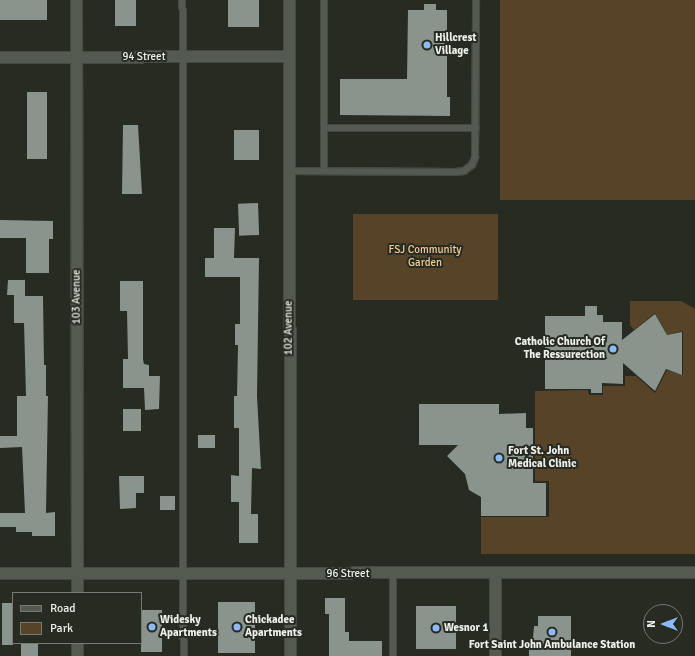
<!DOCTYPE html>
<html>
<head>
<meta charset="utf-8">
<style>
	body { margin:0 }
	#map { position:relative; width:695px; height:656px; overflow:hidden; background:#272b22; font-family:Signika,sans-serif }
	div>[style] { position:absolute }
	.green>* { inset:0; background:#574428; transform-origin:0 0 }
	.building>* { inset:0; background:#89948c; transform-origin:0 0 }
	.roads { filter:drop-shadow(1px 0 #454941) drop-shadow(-1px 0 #454941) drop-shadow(0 1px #454941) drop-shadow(0 -1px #454941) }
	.service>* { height:5.5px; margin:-2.75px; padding:0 2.75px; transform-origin:2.75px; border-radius:2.75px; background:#555a50 }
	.minor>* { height:11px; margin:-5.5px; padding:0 5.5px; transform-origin:5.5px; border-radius:5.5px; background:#555a50 }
	.dots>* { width:11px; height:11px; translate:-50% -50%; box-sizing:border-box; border:2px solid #272b22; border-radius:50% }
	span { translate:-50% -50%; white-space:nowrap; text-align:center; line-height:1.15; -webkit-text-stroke:4px #272b22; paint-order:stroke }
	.poi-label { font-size:11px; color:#edf0ea; font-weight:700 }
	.left { translate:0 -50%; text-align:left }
	.right { translate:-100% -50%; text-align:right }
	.street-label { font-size:11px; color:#edf0ea }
	.park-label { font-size:11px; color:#f1cb94 }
	.legend { position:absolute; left:12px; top:592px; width:130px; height:52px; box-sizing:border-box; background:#272b22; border:1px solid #767a72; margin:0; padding:5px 7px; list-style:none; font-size:12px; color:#edf0ea }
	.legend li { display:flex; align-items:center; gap:8px; height:20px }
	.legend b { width:20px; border:1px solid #767a72 }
	.north { position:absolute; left:643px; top:604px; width:40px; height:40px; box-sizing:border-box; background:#272b22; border:1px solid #767a72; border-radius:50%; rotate:270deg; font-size:11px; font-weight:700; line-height:16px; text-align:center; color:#edf0ea }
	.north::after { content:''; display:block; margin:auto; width:14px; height:18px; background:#8abafc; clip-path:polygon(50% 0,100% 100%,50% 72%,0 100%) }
</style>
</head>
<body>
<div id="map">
	<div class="green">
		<i style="left:500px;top:0;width:195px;height:200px"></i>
		<i style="left:353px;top:214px;width:145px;height:86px"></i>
		<i style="clip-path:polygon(630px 301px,681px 301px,695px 309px,695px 554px,481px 554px,481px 517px,549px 517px,549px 481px,535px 481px,535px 391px,588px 390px,589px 395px,603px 395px,603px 386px,625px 386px,625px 376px,636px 376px,655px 393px,667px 370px,683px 375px,683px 331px,667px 335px,655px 313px,634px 330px,630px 325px)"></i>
	</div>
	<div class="building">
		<i style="left:0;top:0;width:47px;height:20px"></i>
		<i style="left:115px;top:0;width:21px;height:26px"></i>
		<i style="left:228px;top:0;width:31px;height:27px"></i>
		<i style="clip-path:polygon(424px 4px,436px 4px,436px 10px,447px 10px,447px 97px,450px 97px,450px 116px,340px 115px,340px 79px,407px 79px,408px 10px,424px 10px)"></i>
		<i style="left:27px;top:92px;width:20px;height:67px"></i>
		<i style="clip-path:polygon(123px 125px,138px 125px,142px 194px,122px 194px)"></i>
		<i style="left:234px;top:130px;width:25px;height:30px"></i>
		<i style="left:258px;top:203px;width:32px;height:20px;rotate:88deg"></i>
		<i style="clip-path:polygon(0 220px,53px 221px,53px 239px,49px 239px,49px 273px,26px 273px,26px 238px,0 238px)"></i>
		<i style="clip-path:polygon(214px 228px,235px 228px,234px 258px,259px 258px,257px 396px,261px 469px,252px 468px,251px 514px,258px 514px,258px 543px,239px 543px,239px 502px,231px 502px,231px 475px,239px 476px,239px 428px,234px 428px,234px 396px,237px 396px,238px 345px,235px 345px,235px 324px,240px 324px,240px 277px,205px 277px,205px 258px,214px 258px)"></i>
		<i style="clip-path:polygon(8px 280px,25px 280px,25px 296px,43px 296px,44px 365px,46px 365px,46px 396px,48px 396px,46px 513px,55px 512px,55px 536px,32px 536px,32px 532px,16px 532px,16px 527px,0 527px,0 513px,25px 513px,22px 447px,0 448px,0 436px,17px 436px,17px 396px,26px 396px,24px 323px,14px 323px,14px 295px,7px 295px)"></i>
		<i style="clip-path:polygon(120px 281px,143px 281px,143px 359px,144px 364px,149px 365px,149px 376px,160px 376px,159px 409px,145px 410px,144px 388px,123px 388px,123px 359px,128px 359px,127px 311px,120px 311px)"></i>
		<i style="clip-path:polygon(585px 306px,597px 306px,597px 315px,603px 315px,603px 322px,622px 322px,622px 340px,655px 314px,667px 335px,682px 332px,682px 375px,666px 369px,655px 391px,623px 363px,623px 384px,602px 383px,602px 393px,591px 393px,591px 389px,545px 389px,545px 316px,585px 316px)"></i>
		<i style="clip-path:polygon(419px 404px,499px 404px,499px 414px,526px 413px,526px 428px,533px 428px,533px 483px,546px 483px,546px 516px,481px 516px,481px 497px,469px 490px,465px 474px,447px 456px,458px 445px,419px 445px)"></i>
		<i style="left:123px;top:409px;width:18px;height:22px"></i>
		<i style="left:198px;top:435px;width:17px;height:13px"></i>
		<i style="clip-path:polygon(119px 476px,144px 476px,144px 493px,136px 493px,136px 508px,120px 509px)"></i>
		<i style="left:160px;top:496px;width:15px;height:14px"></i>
		<i style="clip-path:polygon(325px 598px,345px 598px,345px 632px,349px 632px,349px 641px,382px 641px,382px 656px,329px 656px,329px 614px,325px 614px)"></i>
		<i style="left:218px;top:602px;width:37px;height:51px"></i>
		<i style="left:13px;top:603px;width:42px;height:11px;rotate:90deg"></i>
		<i style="left:416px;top:606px;width:40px;height:43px"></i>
		<i style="left:141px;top:610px;width:21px;height:42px"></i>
		<i style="clip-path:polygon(538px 616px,571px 616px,571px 656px,529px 656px,529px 638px,533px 638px,534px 626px,538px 626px)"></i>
		<i style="left:21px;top:643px;width:17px;height:13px"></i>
	</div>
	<div class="roads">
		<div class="service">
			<i style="left:183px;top:0;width:656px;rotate:89.91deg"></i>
			<i style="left:324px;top:0;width:128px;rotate:90deg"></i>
			<i style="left:289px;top:171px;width:167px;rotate:0.3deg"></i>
			<i style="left:456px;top:172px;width:8px;rotate:-7deg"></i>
			<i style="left:464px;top:171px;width:10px;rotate:-37deg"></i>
			<i style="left:472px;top:165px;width:8px;rotate:-67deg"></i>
			<i style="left:475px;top:158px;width:158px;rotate:-89.6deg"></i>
			<i style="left:324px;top:171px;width:43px;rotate:-90deg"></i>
			<i style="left:324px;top:128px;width:152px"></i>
			<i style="left:393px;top:574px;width:82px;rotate:90deg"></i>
		</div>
		<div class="minor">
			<i style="left:76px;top:0;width:593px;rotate:89.9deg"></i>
			<i style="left:289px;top:0;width:656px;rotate:89.91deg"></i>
			<i style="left:0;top:57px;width:289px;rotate:-0.2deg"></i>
			<i style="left:0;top:573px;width:695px;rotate:-0.08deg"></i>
			<i style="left:77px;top:643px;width:13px;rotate:90deg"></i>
			<i style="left:495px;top:656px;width:84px;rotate:-90deg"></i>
		</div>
	</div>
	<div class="dots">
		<i style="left:427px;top:45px;background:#8abafc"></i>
		<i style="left:613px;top:349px;background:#8abafc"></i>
		<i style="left:499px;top:458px;background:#8abafc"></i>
		<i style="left:152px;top:627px;background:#8abafc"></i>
		<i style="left:237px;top:627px;background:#8abafc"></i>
		<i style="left:436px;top:628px;background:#8abafc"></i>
		<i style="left:552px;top:632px;background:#8abafc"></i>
	</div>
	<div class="poi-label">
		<span class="left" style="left:435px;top:45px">Hillcrest<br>Village</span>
		<span class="right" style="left:605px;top:349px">Catholic Church Of<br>The Ressurection</span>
		<span class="left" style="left:508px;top:458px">Fort St. John<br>Medical Clinic</span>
		<span class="left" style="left:160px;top:627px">Widesky<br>Apartments</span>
		<span class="left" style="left:245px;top:627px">Chickadee<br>Apartments</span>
		<span class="left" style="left:444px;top:628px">Wesnor 1</span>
		<span style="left:552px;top:645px">Fort Saint John Ambulance Station</span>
	</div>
	<div class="street-label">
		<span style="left:144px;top:57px">94 Street</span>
		<span style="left:77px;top:297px;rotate:-90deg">103 Avenue</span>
		<span style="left:289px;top:328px;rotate:-90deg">102 Avenue</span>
		<span style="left:348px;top:574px">96 Street</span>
	</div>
	<div class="park-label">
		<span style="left:425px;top:257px">FSJ Community<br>Garden</span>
	</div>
	<ul class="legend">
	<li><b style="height:5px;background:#555a50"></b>Road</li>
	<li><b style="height:11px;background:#574428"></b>Park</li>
	</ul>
	<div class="north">N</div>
</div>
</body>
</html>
